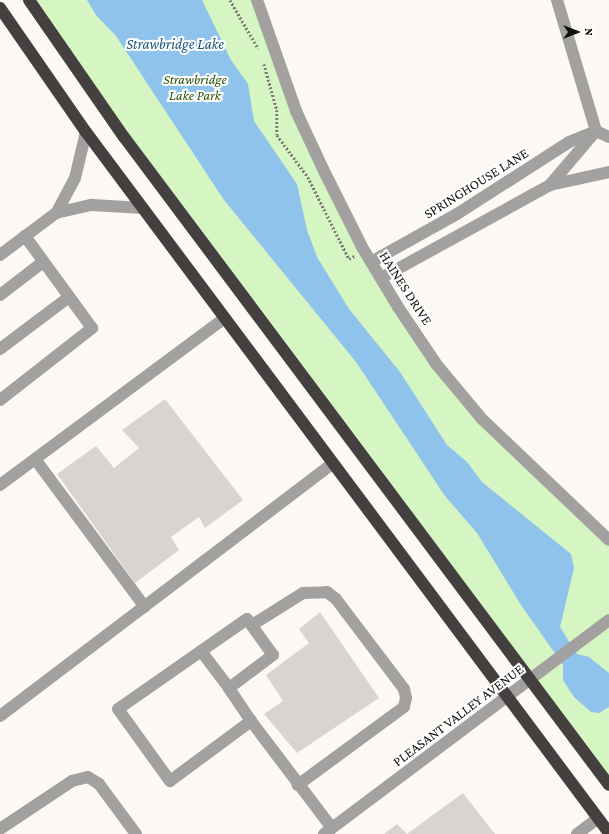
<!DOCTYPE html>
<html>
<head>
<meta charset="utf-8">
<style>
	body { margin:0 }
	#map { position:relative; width:609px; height:834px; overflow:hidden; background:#fcf8f3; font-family:"Crimson Pro",serif }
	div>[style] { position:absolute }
	.green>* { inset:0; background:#d5f5c3 }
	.water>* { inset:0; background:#8fc3eb }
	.building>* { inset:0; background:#d8d5d0 }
	.path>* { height:2.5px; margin-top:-1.25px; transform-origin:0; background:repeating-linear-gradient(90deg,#7d7a77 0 2px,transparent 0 4px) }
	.minor>* { height:12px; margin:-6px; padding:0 6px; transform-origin:6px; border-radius:6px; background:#a3a0a0 }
	.highway>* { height:12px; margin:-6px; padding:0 6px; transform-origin:6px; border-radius:6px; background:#454040 }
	span { translate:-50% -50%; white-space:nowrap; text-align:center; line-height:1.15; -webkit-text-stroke:4px #fff; paint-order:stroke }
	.park-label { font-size:14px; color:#2b5206; font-style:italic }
	.street-label { font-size:14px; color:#12110f }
	.water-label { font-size:15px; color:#1b567d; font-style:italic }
	.north { position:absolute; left:557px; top:12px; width:40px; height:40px; -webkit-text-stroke:3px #fff; paint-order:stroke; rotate:90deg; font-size:11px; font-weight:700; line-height:16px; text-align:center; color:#12110f }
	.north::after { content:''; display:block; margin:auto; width:14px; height:18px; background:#12110f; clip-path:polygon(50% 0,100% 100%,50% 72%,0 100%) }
</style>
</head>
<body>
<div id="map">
	<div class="green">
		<i style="clip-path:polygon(29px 0,257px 0,323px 169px,381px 278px,460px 393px,609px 536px,609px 785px)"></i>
	</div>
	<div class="water">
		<i style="clip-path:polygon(87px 0,202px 0,231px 60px,248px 84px,254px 121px,297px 184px,307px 230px,317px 257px,349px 309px,400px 372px,447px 445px,467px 462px,482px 482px,571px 554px,574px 568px,560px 627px,577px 654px,589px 657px,609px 673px,609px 707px,599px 713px,591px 712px,574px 697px,563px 680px,563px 665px,521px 605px,477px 533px,445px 496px,356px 362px,224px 200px,116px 36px,96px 15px)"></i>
	</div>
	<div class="building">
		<i style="clip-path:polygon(165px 399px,243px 500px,205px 528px,199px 517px,171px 537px,179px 550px,135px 583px,57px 474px,96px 446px,114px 468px,139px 448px,122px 430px)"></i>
		<i style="clip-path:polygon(320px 612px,379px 698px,297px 753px,264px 714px,283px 701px,266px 675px,309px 643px,299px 629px)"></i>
		<i style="clip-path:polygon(463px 793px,495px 834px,384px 834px,397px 824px,407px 834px)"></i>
	</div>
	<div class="path">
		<i style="left:230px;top:0;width:56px;rotate:59.7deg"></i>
		<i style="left:264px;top:64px;width:48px;rotate:74.2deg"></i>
		<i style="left:277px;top:110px;width:25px;rotate:90deg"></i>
		<i style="left:277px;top:135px;width:52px;rotate:53.6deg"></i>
		<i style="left:308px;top:177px;width:92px;rotate:63.4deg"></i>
		<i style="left:349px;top:259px;width:6px;rotate:-31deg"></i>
	</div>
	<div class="minor">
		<i style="left:257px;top:0;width:118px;rotate:70.6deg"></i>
		<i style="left:296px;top:111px;width:64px;rotate:65deg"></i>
		<i style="left:323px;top:169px;width:87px;rotate:63.4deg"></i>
		<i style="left:362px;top:247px;width:70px;rotate:59deg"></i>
		<i style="left:398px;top:307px;width:70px;rotate:56.1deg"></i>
		<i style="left:437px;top:365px;width:70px;rotate:50.2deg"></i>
		<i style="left:482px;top:419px;width:175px;rotate:43.6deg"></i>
		<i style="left:557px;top:0;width:137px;rotate:73.4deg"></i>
		<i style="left:86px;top:132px;width:47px;rotate:103.4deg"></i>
		<i style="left:75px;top:178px;width:40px;rotate:118deg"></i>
		<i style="left:56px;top:213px;width:37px;rotate:-13deg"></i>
		<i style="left:92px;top:205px;width:51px;rotate:3.4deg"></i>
		<i style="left:550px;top:185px;width:71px;rotate:-49.6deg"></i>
		<i style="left:0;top:255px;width:70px;rotate:-36.9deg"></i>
		<i style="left:371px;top:262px;width:98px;rotate:-29.2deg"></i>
		<i style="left:457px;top:214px;width:133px;rotate:-32.7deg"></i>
		<i style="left:569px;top:142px;width:29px;rotate:-22deg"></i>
		<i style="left:596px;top:131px;width:14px;rotate:25deg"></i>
		<i style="left:381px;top:278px;width:193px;rotate:-28.8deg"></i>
		<i style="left:550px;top:185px;width:60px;rotate:-12.4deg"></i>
		<i style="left:0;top:295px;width:54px;rotate:-37.5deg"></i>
		<i style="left:0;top:349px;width:86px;rotate:-37deg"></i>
		<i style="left:0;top:400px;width:117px;rotate:-38deg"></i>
		<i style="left:92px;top:328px;width:114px;rotate:-126.1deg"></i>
		<i style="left:35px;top:459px;width:184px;rotate:53.4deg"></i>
		<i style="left:0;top:485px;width:280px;rotate:-36.6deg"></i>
		<i style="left:252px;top:625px;width:60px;rotate:-32.1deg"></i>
		<i style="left:303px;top:593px;width:24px;rotate:-2deg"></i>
		<i style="left:327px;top:592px;width:11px;rotate:38deg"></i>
		<i style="left:336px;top:599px;width:113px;rotate:52.9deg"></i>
		<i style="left:404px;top:689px;width:9px;rotate:77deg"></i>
		<i style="left:406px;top:698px;width:9px;rotate:103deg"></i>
		<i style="left:404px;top:707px;width:132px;rotate:143.7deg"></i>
		<i style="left:201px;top:651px;width:46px;rotate:52.9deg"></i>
		<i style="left:0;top:716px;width:418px;rotate:-37.2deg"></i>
		<i style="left:251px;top:721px;width:40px;rotate:-124deg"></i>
		<i style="left:229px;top:688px;width:55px;rotate:-36.9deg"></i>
		<i style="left:273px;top:655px;width:44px;rotate:-125.8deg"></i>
		<i style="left:247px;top:619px;width:157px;rotate:145.1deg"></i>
		<i style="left:118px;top:709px;width:89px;rotate:54.2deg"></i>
		<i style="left:170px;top:781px;width:101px;rotate:-36.5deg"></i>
		<i style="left:251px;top:721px;width:134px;rotate:52.9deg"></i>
		<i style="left:0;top:829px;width:87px;rotate:-33.7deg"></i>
		<i style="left:72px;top:781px;width:16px;rotate:-14deg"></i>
		<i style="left:88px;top:777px;width:13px;rotate:32deg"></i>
		<i style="left:99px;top:784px;width:62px;rotate:53.5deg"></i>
		<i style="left:324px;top:834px;width:356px;rotate:-36.9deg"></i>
		<i style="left:577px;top:834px;width:26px;rotate:-37deg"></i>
	</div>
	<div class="highway">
		<i style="left:29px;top:0;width:167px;rotate:55.3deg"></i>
		<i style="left:124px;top:137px;width:809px;rotate:53.19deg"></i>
		<i style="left:0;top:8px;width:151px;rotate:55.3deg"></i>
		<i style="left:86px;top:132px;width:875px;rotate:53.27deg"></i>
	</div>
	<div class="park-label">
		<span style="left:195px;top:87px">Strawbridge<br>Lake Park</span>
	</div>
	<div class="street-label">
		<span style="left:476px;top:183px;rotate:-32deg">SPRINGHOUSE LANE</span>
		<span style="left:406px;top:288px;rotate:57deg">HAINES DRIVE</span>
		<span style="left:458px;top:715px;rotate:-37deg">PLEASANT VALLEY AVENUE</span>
	</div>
	<div class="water-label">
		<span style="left:175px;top:45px">Strawbridge Lake</span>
	</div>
	<div class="north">N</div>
</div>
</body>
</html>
